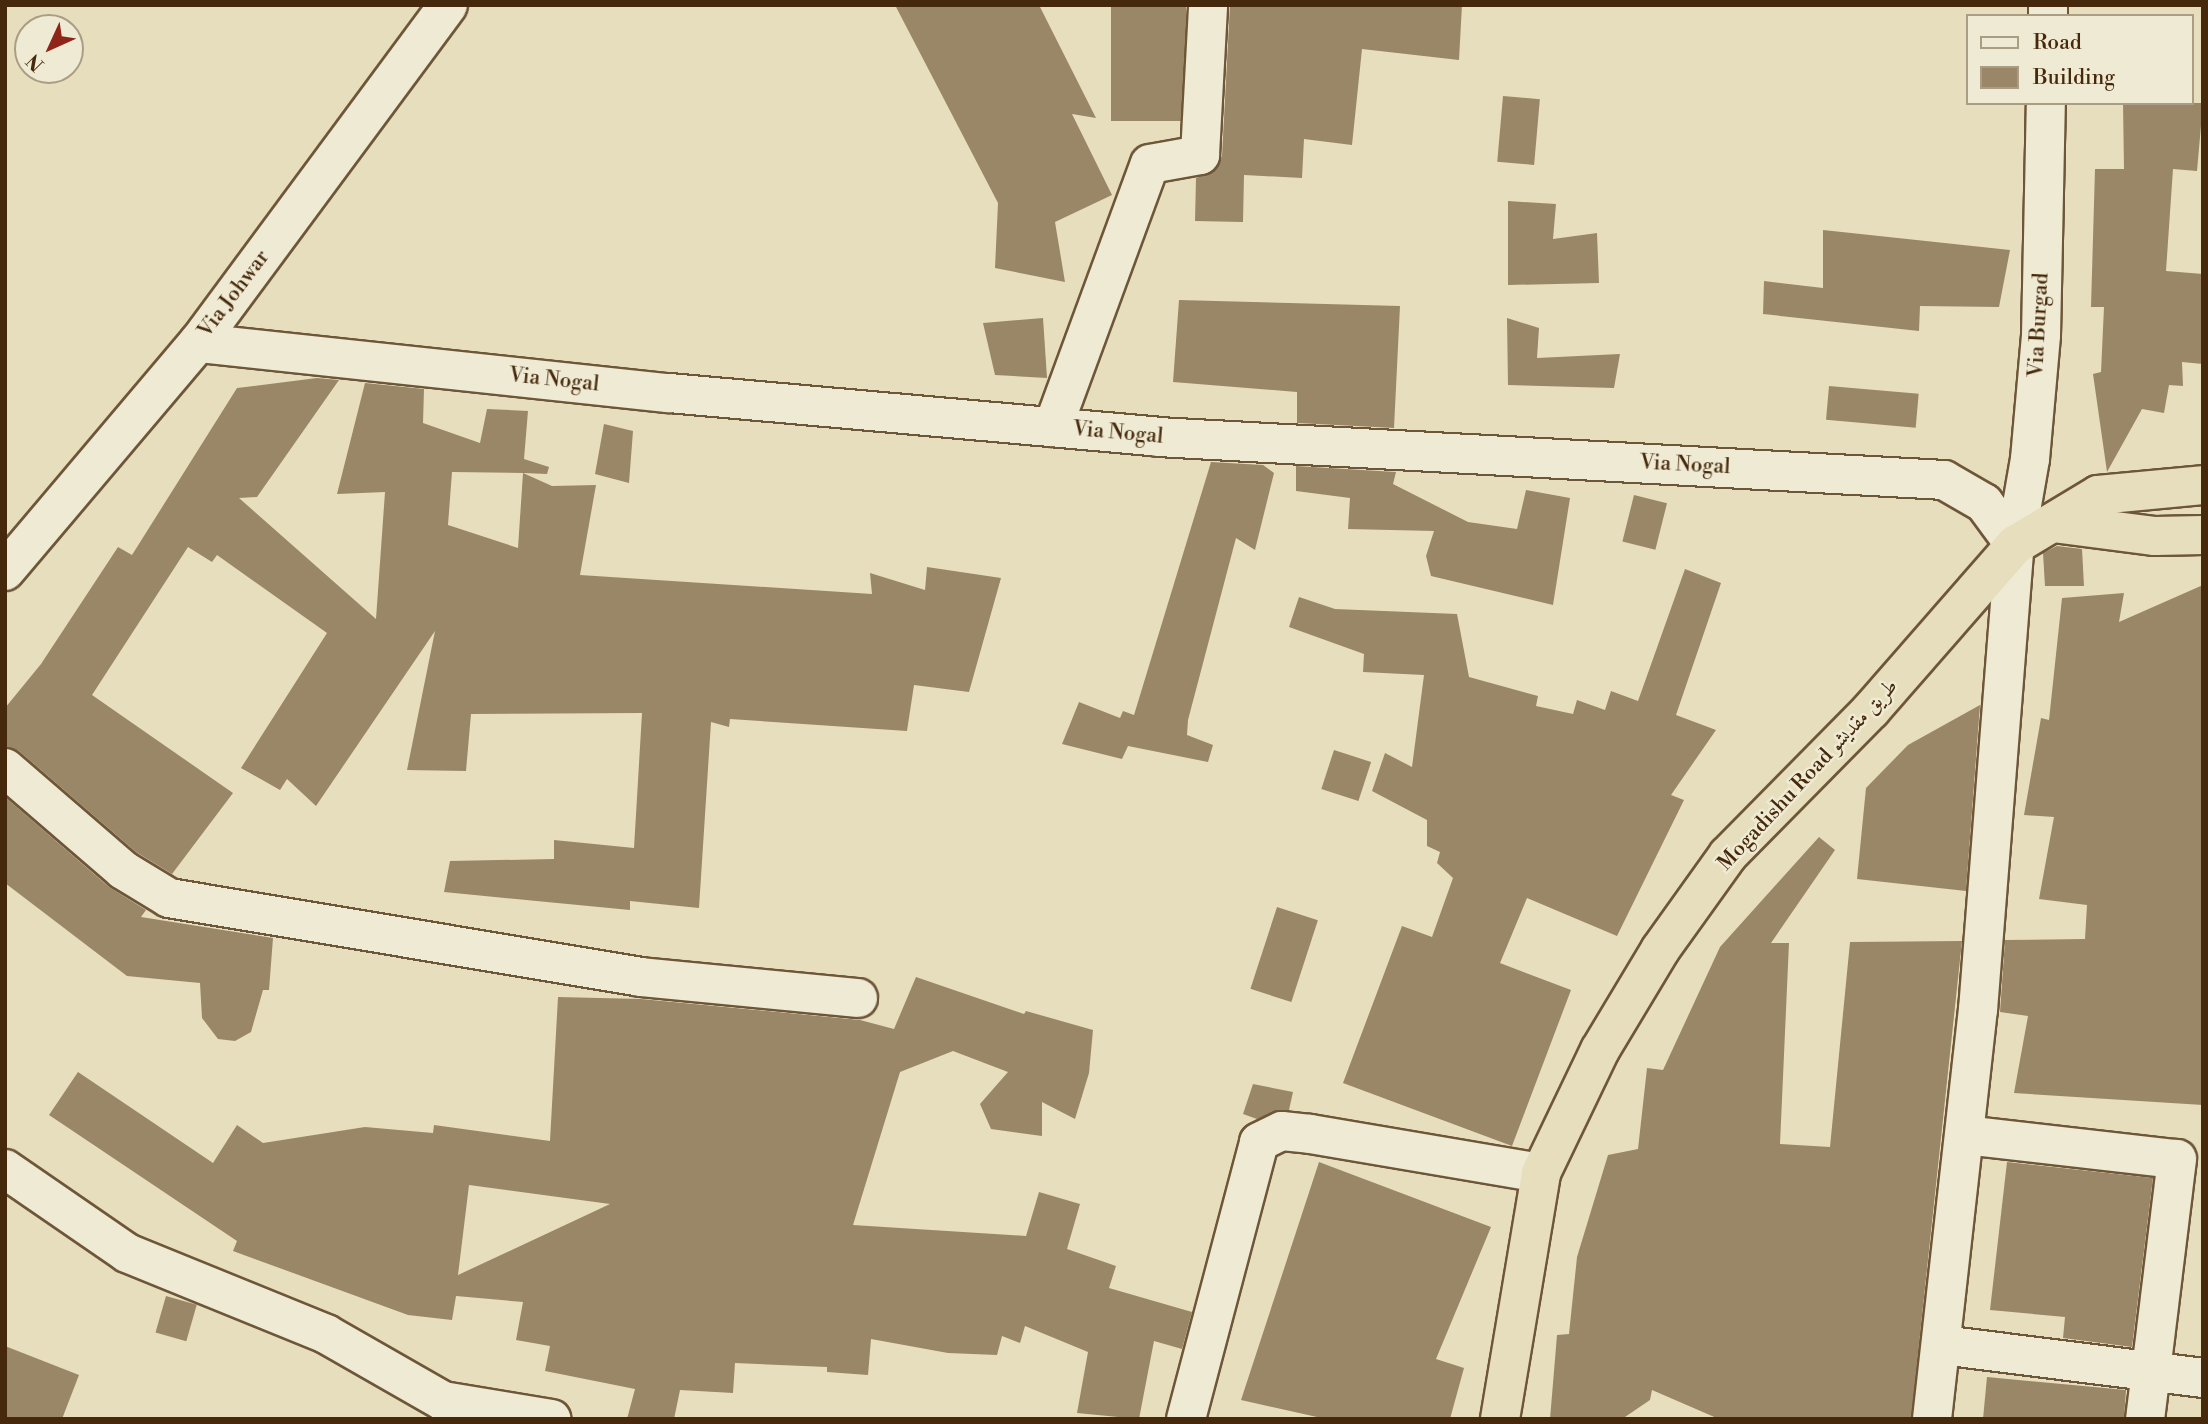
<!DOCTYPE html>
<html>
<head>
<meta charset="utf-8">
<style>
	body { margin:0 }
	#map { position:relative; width:2208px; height:1424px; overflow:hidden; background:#e7debd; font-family:"Libre Bodoni",Amiri,serif }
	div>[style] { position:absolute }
	.building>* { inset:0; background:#9a8768; transform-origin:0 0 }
	.roads { filter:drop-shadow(2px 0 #6e5638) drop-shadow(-2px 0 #6e5638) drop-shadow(0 2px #6e5638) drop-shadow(0 -2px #6e5638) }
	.minor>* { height:38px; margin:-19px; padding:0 19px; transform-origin:19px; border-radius:19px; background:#efead4 }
	.highway>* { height:38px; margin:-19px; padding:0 19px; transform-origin:19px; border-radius:19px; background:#e7debd }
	span { translate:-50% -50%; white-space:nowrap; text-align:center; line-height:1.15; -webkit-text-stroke:5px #efead4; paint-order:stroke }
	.street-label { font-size:21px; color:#46290c }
	.frame { position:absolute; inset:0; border:7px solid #46290c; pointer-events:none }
	.legend { position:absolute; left:1966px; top:14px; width:228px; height:91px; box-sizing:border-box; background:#efead4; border:2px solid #ab9d84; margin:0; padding:9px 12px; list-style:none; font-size:21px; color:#46290c }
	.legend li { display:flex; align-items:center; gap:14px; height:35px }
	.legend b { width:35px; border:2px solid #ab9d84 }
	.north { position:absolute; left:14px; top:14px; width:70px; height:70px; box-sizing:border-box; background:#efead4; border:2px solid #ab9d84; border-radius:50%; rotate:225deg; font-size:19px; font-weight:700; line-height:28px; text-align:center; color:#46290c }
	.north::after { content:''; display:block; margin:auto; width:24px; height:32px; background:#8f2418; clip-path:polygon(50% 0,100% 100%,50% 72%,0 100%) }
</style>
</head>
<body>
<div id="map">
	<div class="building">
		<i style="clip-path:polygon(895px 5px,1039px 5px,1096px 118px,1072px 114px,1112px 195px,1055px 222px,1065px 282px,995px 268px,998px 203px)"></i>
		<i style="left:1111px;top:5px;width:75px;height:116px"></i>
		<i style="clip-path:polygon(1230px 5px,1462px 5px,1459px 60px,1362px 49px,1352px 145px,1304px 139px,1302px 178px,1244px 175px,1243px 222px,1195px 221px,1196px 178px,1213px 172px,1222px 156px)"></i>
		<i style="left:1503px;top:96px;width:37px;height:66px;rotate:5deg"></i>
		<i style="clip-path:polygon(2123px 103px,2203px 103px,2197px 171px,2173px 169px,2166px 271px,2203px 274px,2203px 364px,2182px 362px,2183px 386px,2169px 385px,2164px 413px,2142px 409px,2107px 472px,2093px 374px,2101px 372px,2104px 307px,2091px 307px,2095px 169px,2124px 169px)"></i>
		<i style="clip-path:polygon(1508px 201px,1556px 204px,1553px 239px,1597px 233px,1599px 283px,1508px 285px)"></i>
		<i style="clip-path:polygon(1823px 230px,2010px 250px,1999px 307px,1920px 306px,1919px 331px,1763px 314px,1764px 281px,1823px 288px)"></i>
		<i style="clip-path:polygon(1179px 300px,1400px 306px,1394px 428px,1297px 423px,1297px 392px,1173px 382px)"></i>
		<i style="clip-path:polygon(1043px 318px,1047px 378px,995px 375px,983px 323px)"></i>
		<i style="clip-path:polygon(1507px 318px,1539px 328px,1537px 358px,1620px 354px,1614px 388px,1508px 385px)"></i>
		<i style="clip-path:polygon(evenodd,317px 378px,339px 380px,257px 497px,239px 498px,376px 619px,385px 492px,337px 494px,365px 383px,424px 389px,423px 423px,480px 443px,487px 409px,528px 411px,524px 459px,549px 467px,547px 474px,523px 473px,552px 486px,596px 485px,580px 575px,872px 594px,870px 573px,925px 590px,927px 567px,1001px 578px,969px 692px,914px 685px,907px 731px,730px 719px,729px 727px,711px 722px,699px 908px,630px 901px,630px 910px,444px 892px,450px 861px,554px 859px,554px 840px,634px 848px,642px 713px,471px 714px,466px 771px,407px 770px,435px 631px,316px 806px,287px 779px,280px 790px,241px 768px,327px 633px,217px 555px,212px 562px,188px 547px,92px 695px,233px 793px,172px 874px,136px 852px,19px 751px,5px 747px,5px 708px,41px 664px,118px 547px,132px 555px,237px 388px,317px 378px,452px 472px,523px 473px,518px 548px,448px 525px,452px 472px)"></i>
		<i style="left:1829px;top:386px;width:90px;height:34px;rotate:5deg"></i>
		<i style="clip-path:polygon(604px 424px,633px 431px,629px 483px,595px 474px)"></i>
		<i style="clip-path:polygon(1211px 462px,1263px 465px,1274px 473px,1255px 550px,1236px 538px,1188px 720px,1187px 735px,1213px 745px,1208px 762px,1128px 746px,1122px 759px,1062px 744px,1079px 702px,1120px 718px,1123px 711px,1134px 715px)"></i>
		<i style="clip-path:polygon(1296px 466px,1396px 472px,1393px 484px,1468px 522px,1517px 529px,1526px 490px,1570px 498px,1553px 605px,1431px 576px,1426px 556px,1434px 531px,1348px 529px,1350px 498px,1296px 491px)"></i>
		<i style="left:1634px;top:495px;width:34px;height:48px;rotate:14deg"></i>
		<i style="clip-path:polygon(2057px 546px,2082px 549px,2084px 586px,2045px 586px,2043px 553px)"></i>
		<i style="clip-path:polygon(1685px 569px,1721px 583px,1676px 715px,1716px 730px,1671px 795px,1684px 800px,1617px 936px,1527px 898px,1500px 963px,1571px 990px,1512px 1146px,1343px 1083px,1402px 926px,1432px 937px,1453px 878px,1437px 863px,1440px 852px,1427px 846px,1427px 820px,1372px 791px,1385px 753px,1412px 767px,1424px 675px,1363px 672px,1364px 654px,1289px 627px,1299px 597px,1335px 609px,1457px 614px,1469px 677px,1538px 696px,1536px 706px,1573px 714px,1577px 700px,1605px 710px,1611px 691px,1638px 701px)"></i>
		<i style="clip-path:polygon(2203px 585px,2203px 1105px,2014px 1093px,2028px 1016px,2000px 1012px,2005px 940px,2085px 939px,2087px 905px,2039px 899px,2054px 817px,2024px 815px,2041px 718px,2049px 720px,2062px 598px,2124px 593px,2119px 622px)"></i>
		<i style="clip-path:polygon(1980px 705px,1966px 891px,1857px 879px,1866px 788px,1908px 745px)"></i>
		<i style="left:1334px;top:750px;width:39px;height:41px;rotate:18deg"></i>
		<i style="clip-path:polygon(5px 797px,109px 887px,146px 910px,141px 917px,273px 938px,269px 990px,263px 990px,251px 1032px,235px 1041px,218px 1039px,202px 1018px,200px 983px,127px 976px,5px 883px)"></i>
		<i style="clip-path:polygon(1819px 837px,1835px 850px,1771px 943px,1789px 943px,1780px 1144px,1830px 1147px,1850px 942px,1962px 941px,1911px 1419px,1719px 1419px,1652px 1390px,1650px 1400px,1622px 1419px,1550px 1419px,1557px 1335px,1569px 1334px,1577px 1257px,1608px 1155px,1638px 1149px,1647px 1068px,1663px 1070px,1720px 947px)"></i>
		<i style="left:1277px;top:907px;width:43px;height:86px;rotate:18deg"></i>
		<i style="clip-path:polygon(evenodd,916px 977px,1024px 1014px,1026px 1011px,1093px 1030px,1089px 1073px,1075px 1119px,1042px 1102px,1042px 1136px,991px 1129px,980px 1104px,1008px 1072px,953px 1051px,900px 1072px,853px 1225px,1026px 1236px,1039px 1192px,1080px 1204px,1067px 1249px,1116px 1266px,1109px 1288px,1192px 1312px,1182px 1349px,1154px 1341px,1139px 1419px,1077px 1413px,1088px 1352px,1025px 1326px,1020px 1343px,1002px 1336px,997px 1355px,948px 1353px,871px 1339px,868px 1375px,827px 1372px,827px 1367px,735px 1363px,733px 1393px,680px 1390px,674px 1419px,627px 1419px,635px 1389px,545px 1371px,550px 1346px,516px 1340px,523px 1302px,456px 1296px,452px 1320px,408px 1315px,233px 1251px,237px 1241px,49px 1115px,78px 1072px,213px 1163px,237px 1125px,263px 1143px,365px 1127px,433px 1133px,434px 1125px,550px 1141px,558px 997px,641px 999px,860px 1020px,894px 1029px,916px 977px,469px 1185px,610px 1204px,458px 1275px,469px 1185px)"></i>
		<i style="clip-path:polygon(1253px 1084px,1293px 1092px,1289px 1110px,1257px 1119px,1243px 1114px)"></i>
		<i style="clip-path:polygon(1319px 1162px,1491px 1227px,1436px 1359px,1464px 1368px,1450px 1419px,1326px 1419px,1241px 1400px)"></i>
		<i style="clip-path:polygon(2007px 1162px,2153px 1178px,2132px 1347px,2063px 1338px,2065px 1317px,1990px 1310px)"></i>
		<i style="left:166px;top:1296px;width:32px;height:38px;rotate:16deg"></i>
		<i style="clip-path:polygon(5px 1346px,79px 1375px,62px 1419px,5px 1419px)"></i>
		<i style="clip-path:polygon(1987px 1377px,2126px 1390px,2124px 1419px,1983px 1419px)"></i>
	</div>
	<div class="roads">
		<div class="minor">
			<i style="left:2048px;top:16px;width:11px;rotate:-90deg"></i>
			<i style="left:198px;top:343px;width:474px;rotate:6.1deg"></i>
			<i style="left:669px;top:393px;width:491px;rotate:5.1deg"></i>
			<i style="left:1158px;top:437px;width:787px;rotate:3.13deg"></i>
			<i style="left:1944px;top:480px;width:46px;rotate:29.9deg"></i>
			<i style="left:1984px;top:503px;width:52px;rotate:53.6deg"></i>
			<i style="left:1053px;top:427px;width:280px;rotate:-69.8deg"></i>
			<i style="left:1150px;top:164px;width:51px;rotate:-10.2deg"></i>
			<i style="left:1200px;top:155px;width:150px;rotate:-86.9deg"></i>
			<i style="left:5px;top:571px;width:299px;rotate:-49.8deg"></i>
			<i style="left:198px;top:343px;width:420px;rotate:-53.5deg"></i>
			<i style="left:5px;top:768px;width:156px;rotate:40.8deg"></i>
			<i style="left:123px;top:870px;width:54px;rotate:31.3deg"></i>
			<i style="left:169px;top:898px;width:478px;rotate:9.5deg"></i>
			<i style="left:640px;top:977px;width:219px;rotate:5.5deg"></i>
			<i style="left:1965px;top:1135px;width:213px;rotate:6.5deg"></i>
			<i style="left:2177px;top:1159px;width:262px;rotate:97deg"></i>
			<i style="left:5px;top:1169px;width:148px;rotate:34.5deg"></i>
			<i style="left:127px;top:1253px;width:215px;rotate:22.1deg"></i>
			<i style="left:326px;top:1334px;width:135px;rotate:29.8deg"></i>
			<i style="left:443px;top:1401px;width:110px;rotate:9.4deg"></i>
			<i style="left:1942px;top:1345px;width:263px;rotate:7.2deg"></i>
			<i style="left:1186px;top:1419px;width:286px;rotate:-75.2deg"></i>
			<i style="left:1259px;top:1142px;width:25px;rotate:-26deg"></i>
			<i style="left:1282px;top:1131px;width:28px;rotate:6deg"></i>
			<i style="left:1310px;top:1134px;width:234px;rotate:9.6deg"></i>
			<i style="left:1932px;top:1419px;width:412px;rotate:-83.6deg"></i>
			<i style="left:1978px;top:1010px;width:466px;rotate:-85.5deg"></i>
			<i style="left:2015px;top:545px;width:87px;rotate:-80.1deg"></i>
			<i style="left:2030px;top:459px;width:124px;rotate:-84.9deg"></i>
			<i style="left:2041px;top:335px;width:232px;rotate:-88.8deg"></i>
		</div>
		<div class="highway">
			<i style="left:2053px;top:523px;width:103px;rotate:7.3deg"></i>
			<i style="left:2155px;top:536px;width:48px;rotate:-1.2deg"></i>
			<i style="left:1500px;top:1419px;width:249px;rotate:-80.5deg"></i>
			<i style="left:1541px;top:1173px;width:136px;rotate:-64.4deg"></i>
			<i style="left:1600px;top:1050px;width:117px;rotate:-59deg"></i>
			<i style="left:1660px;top:950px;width:117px;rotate:-54.4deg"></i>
			<i style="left:1728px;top:855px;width:204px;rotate:-45.4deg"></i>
			<i style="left:1871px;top:710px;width:219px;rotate:-48.9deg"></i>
			<i style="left:2015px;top:545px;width:97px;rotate:-31.1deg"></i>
			<i style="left:2098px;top:495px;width:105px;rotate:-5.4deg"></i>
		</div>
	</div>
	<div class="street-label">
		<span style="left:234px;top:294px;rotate:-53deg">Via Johwar</span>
		<span style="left:2039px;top:325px;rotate:-87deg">Via Burgad</span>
		<span style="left:554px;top:380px;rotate:6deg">Via Nogal</span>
		<span style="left:1118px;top:433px;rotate:5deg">Via Nogal</span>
		<span style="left:1685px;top:465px;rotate:3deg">Via Nogal</span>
		<span style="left:1808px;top:775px;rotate:-47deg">Mogadishu Road طريق مقديشو</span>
	</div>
	<div class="frame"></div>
	<ul class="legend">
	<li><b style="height:9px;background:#efead4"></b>Road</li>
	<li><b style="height:19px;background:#9a8768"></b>Building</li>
	</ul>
	<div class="north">N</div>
</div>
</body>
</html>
